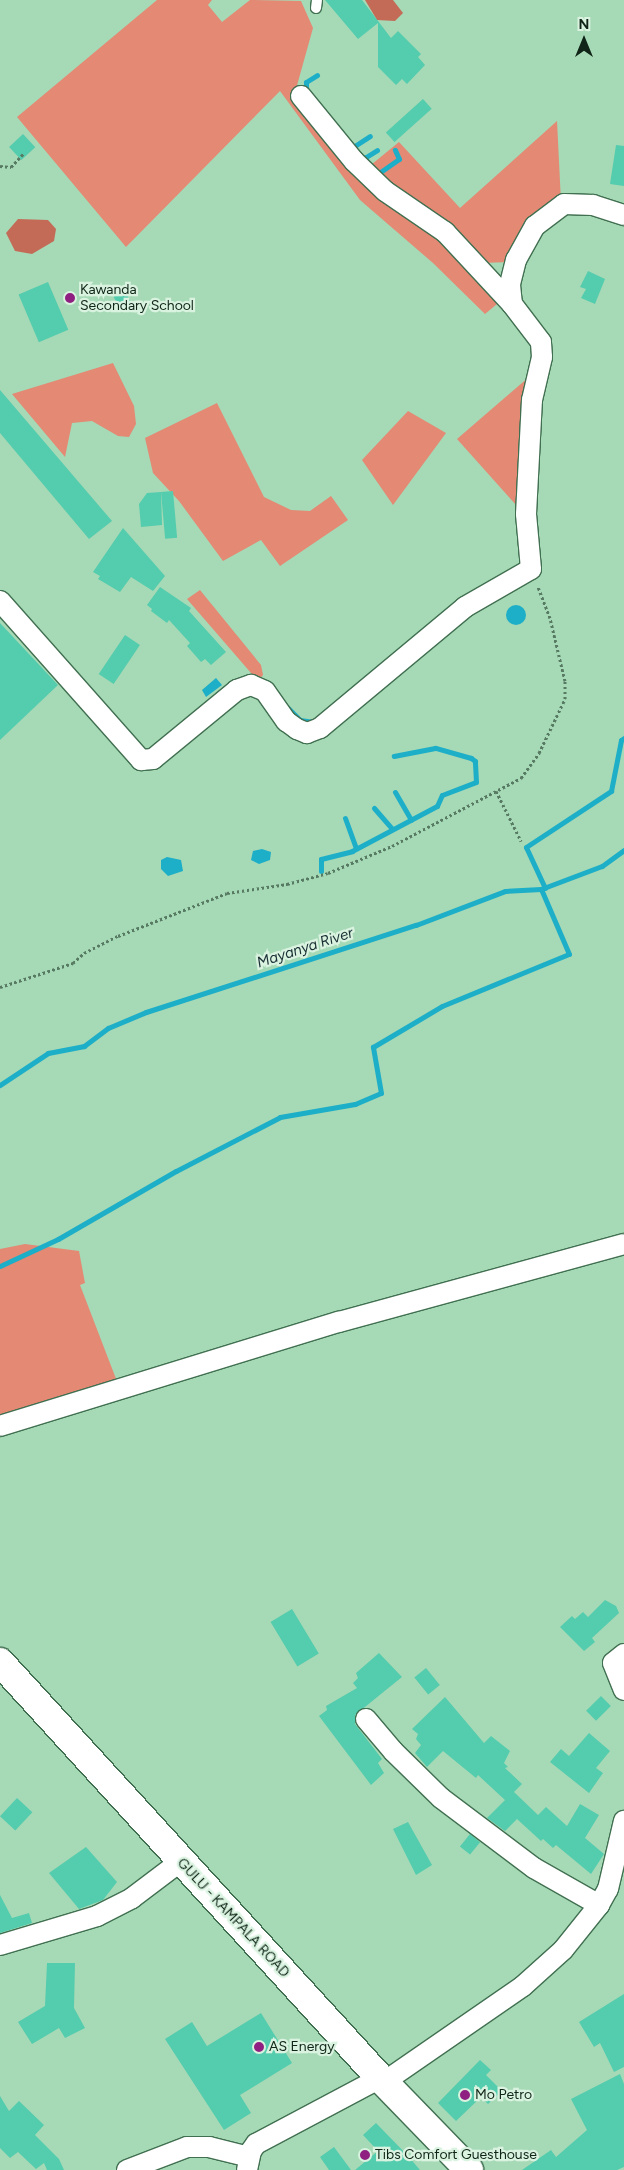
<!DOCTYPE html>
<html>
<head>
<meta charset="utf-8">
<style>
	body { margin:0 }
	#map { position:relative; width:624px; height:2170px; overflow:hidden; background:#a6d9b5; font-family:Figtree,sans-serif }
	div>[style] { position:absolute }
	.green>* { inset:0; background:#e38974 }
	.forest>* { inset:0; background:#c36b57 }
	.water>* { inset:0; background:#1daec8 }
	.round { border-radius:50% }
	.stream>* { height:5px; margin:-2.5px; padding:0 2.5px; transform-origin:2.5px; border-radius:2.5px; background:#1daec8 }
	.building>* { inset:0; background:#54ccae; transform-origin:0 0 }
	.path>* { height:3px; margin-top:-1.5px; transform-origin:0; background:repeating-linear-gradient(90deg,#577a62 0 2.5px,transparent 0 5px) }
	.roads { filter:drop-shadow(1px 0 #417051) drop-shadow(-1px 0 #417051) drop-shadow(0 1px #417051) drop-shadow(0 -1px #417051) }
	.lane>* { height:10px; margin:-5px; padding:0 5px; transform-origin:5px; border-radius:5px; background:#fff }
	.street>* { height:20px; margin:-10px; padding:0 10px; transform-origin:10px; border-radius:10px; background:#fff }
	.primary>* { height:28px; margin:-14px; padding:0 14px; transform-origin:14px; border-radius:14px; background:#fff }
	.dots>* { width:14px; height:14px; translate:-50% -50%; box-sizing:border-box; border:2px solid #d9f3e0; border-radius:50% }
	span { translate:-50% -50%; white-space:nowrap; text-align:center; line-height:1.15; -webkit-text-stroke:4.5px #d9f3e0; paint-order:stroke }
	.poi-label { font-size:14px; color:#102517 }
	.left { translate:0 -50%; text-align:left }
	.street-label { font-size:14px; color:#102517 }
	.water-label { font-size:15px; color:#1a3035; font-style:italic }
	.north { position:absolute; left:559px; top:15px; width:50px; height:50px; -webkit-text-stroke:4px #d9f3e0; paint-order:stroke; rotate:0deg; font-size:14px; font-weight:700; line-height:20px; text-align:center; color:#102517 }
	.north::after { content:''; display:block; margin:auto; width:18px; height:22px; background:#102517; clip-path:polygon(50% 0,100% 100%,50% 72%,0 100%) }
</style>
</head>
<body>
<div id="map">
	<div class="green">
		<i style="clip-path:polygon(157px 0,212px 0,208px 5px,222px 22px,250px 0,301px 1px,313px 28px,296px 89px,417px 219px,503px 299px,485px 314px,433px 263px,360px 200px,280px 91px,126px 247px,17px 117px)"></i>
		<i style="clip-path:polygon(557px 121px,561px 202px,511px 262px,481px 263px,366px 169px,399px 142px,460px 208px)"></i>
		<i style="clip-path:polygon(113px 363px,134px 406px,136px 424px,129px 437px,118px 436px,92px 421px,72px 423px,65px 457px,12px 394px)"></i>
		<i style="clip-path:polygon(529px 377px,525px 515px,457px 439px)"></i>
		<i style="clip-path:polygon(217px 403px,264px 497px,291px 510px,310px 511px,331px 496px,348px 520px,280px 566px,261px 540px,223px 561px,179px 501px,153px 473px,145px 438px)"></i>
		<i style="clip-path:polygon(408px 411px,446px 433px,393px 505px,362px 460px)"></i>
		<i style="clip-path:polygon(200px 590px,261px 665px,263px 675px,258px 681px,187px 599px)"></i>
		<i style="clip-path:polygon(25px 1244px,79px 1251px,85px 1283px,80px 1285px,118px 1384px,0 1421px,0 1249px)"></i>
	</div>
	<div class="forest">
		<i style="clip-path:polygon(365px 0,393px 0,403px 13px,395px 21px,377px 20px)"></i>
		<i style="clip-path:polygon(18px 219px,48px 220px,56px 229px,54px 241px,32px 254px,15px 251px,6px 233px)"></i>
	</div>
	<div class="water">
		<i class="round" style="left:506px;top:605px;width:20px;height:20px"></i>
		<i style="clip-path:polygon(216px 678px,222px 685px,206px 697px,202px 690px)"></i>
		<i style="clip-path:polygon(262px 849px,271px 852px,270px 860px,259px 864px,251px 860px,253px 851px)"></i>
		<i style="clip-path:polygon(167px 857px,181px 860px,183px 871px,168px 876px,161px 869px,161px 860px)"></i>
	</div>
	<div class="stream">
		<i style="left:306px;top:92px;width:10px;rotate:-90deg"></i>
		<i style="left:306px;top:82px;width:13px;rotate:-32deg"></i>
		<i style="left:349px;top:145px;width:4px;rotate:27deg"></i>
		<i style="left:353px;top:147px;width:20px;rotate:-33deg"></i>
		<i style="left:365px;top:164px;width:7px;rotate:-82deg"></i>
		<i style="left:366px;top:157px;width:13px;rotate:-32deg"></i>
		<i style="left:376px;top:175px;width:28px;rotate:-35deg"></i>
		<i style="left:399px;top:159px;width:10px;rotate:-114deg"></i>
		<i style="left:288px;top:708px;width:17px;rotate:45deg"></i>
		<i style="left:300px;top:720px;width:14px;rotate:8deg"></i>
		<i style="left:395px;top:792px;width:32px;rotate:60deg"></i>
		<i style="left:374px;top:808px;width:28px;rotate:49deg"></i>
		<i style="left:345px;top:818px;width:32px;rotate:70deg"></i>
		<i style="left:321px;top:871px;width:12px;rotate:-90deg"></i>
		<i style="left:321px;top:859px;width:32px;rotate:-14deg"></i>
		<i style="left:352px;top:851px;width:96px;rotate:-27.9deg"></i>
		<i style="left:437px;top:806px;width:12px;rotate:-66deg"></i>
		<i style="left:442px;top:795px;width:36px;rotate:-21deg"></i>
		<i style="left:476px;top:782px;width:21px;rotate:-93deg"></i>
		<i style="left:475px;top:761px;width:5px;rotate:-143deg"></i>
		<i style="left:471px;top:758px;width:37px;rotate:-164deg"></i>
		<i style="left:435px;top:748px;width:42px;rotate:169deg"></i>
		<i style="left:545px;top:888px;width:45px;rotate:-114.9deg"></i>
		<i style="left:526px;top:847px;width:102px;rotate:-33.4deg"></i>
		<i style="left:611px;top:791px;width:52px;rotate:-78.9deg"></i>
		<i style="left:621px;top:740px;width:4px;rotate:-34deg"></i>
		<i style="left:0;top:1085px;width:58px;rotate:-33.7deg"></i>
		<i style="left:48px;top:1053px;width:37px;rotate:-11deg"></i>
		<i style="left:84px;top:1046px;width:30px;rotate:-37deg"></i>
		<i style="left:108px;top:1028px;width:41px;rotate:-22.8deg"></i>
		<i style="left:146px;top:1012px;width:284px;rotate:-17.9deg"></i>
		<i style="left:416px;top:925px;width:95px;rotate:-20.9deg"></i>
		<i style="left:505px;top:891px;width:36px;rotate:-3deg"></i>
		<i style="left:541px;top:889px;width:65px;rotate:-20.7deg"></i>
		<i style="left:602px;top:866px;width:27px;rotate:-36deg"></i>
		<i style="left:0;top:1266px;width:64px;rotate:-25deg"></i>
		<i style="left:58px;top:1239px;width:136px;rotate:-30deg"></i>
		<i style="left:176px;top:1171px;width:117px;rotate:-27.4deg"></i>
		<i style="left:280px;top:1117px;width:76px;rotate:-9.8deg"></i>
		<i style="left:355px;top:1104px;width:28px;rotate:-23deg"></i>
		<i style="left:381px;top:1093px;width:47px;rotate:-99.9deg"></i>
		<i style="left:373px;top:1047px;width:80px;rotate:-30.7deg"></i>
		<i style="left:442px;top:1006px;width:137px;rotate:-22.3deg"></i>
		<i style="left:569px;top:954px;width:71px;rotate:-113.3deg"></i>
	</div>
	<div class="building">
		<i style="clip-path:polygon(325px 0,362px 0,391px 38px,398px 31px,421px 54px,418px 57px,425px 65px,407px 84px,402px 79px,396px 85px,378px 67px,378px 23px,358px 39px)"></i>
		<i style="left:423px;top:99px;width:13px;height:50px;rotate:48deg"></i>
		<i style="left:23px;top:134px;width:18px;height:19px;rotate:47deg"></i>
		<i style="clip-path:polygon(616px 145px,624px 146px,624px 186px,610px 184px)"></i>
		<i style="clip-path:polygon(588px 271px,605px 279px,595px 304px,581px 298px,586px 289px,580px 287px)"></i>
		<i style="left:48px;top:282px;width:52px;height:32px;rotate:67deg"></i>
		<i style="left:123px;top:286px;width:17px;height:13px;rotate:65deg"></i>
		<i style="clip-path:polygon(0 390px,112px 521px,89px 539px,0 433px)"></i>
		<i style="left:173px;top:491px;width:47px;height:12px;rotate:85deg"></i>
		<i style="clip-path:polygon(161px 492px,162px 525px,141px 527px,139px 504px,147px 493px)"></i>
		<i style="clip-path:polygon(123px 528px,165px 576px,153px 591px,131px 577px,120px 592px,98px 579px,100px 576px,93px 572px)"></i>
		<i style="clip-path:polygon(160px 587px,191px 608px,189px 611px,226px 652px,211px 665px,205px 659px,201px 662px,187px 646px,190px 643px,169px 620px,167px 623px,151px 611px,152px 609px,147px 605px)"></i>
		<i style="clip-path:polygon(0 623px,58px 685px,0 740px)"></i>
		<i style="left:125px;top:635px;width:18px;height:47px;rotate:34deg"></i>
		<i style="clip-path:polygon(605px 1600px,616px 1606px,619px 1613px,592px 1638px,595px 1642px,584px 1651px,560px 1627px,572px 1616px,575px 1619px,583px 1612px,588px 1617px)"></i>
		<i style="left:292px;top:1609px;width:52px;height:25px;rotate:59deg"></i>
		<i style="clip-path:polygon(379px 1653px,402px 1677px,355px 1715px,355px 1724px,382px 1759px,378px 1763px,384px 1773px,371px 1785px,319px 1716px,327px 1710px,326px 1706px,357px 1688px,353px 1683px,358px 1678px,356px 1673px)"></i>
		<i style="left:426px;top:1668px;width:22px;height:15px;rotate:51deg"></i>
		<i style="left:601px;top:1696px;width:14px;height:21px;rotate:45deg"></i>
		<i style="clip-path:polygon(445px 1697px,484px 1743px,491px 1736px,510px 1751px,504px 1763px,508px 1767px,505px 1768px,522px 1784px,514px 1792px,538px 1815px,546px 1807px,567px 1826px,580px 1804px,599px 1815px,585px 1838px,604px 1854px,591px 1874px,556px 1845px,553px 1848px,543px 1839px,541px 1841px,517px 1819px,505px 1831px,487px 1818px,505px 1800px,478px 1775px,476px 1778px,443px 1751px,427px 1767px,415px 1753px,421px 1745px,416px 1739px,418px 1734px,412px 1729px)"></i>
		<i style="clip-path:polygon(589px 1733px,610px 1751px,596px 1768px,603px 1773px,589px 1793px,550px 1762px,561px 1749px,569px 1756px)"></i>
		<i style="left:17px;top:1798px;width:21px;height:25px;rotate:43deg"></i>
		<i style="clip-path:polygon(408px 1822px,432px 1865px,416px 1875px,393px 1829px)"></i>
		<i style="left:470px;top:1834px;width:13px;height:16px;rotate:39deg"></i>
		<i style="clip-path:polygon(86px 1847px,117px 1882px,103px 1900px,79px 1909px,49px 1873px)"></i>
		<i style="clip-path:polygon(0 1895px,12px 1918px,29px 1913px,32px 1923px,0 1933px)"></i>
		<i style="clip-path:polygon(47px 1963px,75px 1963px,74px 2008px,85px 2028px,65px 2038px,59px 2028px,32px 2044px,18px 2022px,45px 2006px)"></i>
		<i style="clip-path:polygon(624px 1994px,624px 2067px,614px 2072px,600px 2043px,594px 2047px,579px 2022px)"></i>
		<i style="clip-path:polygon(261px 2013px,292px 2063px,240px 2095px,251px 2113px,224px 2130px,165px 2039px,192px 2022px,207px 2046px)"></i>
		<i style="clip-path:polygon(480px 2060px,491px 2070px,486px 2075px,502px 2091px,488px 2104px,481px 2097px,456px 2121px,438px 2103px)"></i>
		<i style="clip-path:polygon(620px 2074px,624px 2084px,624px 2167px,617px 2170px,522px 2170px,551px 2150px,556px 2157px,587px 2130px,571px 2099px)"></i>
		<i style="clip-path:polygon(0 2096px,9px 2111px,19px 2101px,44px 2125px,35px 2135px,59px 2159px,64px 2170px,47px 2170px,44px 2163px,36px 2169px,18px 2152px,10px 2158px,0 2148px)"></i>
		<i style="clip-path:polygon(376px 2123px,409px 2157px,420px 2170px,355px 2170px,378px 2151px,363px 2135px)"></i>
		<i style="clip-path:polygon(334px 2147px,351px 2170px,329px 2170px,320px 2157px)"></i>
	</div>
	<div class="path">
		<i style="left:0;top:166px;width:11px;rotate:5deg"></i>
		<i style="left:11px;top:167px;width:18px;rotate:-47deg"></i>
		<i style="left:496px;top:791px;width:56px;rotate:63.4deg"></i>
		<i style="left:0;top:987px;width:77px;rotate:-18.2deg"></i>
		<i style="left:73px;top:963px;width:15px;rotate:-42deg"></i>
		<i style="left:84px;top:953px;width:38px;rotate:-27deg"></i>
		<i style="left:118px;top:936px;width:117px;rotate:-21.5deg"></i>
		<i style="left:227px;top:893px;width:61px;rotate:-8.5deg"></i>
		<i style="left:287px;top:884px;width:42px;rotate:-15deg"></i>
		<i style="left:328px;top:873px;width:69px;rotate:-22.9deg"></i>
		<i style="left:392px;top:846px;width:146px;rotate:-27.8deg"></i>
		<i style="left:521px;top:778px;width:31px;rotate:-54deg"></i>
		<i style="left:539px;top:753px;width:60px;rotate:-64.3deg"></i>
		<i style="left:565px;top:699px;width:18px;rotate:-90deg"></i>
		<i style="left:565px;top:681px;width:65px;rotate:-103.4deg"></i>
		<i style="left:550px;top:618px;width:34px;rotate:-111deg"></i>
	</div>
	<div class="roads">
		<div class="lane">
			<i style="left:316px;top:8px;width:8px;rotate:-83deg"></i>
		</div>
		<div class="street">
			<i style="left:301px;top:96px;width:84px;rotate:50.8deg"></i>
			<i style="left:354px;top:161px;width:43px;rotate:44.1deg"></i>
			<i style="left:385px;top:191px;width:73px;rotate:34.3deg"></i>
			<i style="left:445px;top:232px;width:98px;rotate:47.1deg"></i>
			<i style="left:0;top:601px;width:213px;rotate:48.4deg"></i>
			<i style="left:141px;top:760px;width:12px;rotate:-5deg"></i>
			<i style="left:153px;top:759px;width:109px;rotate:-39.4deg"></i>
			<i style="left:237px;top:690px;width:15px;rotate:-20deg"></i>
			<i style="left:251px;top:685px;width:15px;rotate:23deg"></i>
			<i style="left:265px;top:691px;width:37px;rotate:55deg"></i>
			<i style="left:286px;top:721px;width:14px;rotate:36deg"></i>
			<i style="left:297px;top:729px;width:11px;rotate:22deg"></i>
			<i style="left:307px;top:733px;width:14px;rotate:-21deg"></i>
			<i style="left:320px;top:728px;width:189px;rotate:-39.8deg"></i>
			<i style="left:465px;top:607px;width:76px;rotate:-29.9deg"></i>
			<i style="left:531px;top:569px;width:55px;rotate:-95.2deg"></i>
			<i style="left:526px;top:514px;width:114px;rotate:-87deg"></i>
			<i style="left:532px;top:400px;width:44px;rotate:-76.9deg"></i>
			<i style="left:542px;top:357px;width:15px;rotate:-94deg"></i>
			<i style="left:541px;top:342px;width:48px;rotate:-127.3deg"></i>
			<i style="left:512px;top:304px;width:20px;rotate:-96deg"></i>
			<i style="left:510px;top:284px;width:25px;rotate:-76deg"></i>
			<i style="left:516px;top:260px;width:39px;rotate:-61deg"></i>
			<i style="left:535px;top:226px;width:36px;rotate:-37deg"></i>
			<i style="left:564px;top:204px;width:29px;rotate:2deg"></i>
			<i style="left:593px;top:205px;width:33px;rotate:18deg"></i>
			<i style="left:0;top:1426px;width:355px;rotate:-17.1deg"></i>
			<i style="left:339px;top:1322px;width:295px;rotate:-15.3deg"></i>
			<i style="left:624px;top:1654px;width:14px;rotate:141deg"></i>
			<i style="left:613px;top:1663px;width:29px;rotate:68deg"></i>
			<i style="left:366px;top:1719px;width:42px;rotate:49.8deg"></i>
			<i style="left:393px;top:1751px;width:67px;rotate:44.4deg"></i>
			<i style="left:441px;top:1798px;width:116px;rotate:37deg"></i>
			<i style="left:534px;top:1868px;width:75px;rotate:29.6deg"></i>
			<i style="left:0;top:1945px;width:101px;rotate:-16.6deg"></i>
			<i style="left:97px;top:1916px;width:39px;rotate:-27deg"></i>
			<i style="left:132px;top:1898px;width:61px;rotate:-37.1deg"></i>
			<i style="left:384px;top:2082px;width:169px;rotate:-34.6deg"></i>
			<i style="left:523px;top:1986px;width:54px;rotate:-42deg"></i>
			<i style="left:563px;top:1950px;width:58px;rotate:-51.3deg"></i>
			<i style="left:599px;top:1905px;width:18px;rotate:-61deg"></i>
			<i style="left:608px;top:1889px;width:70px;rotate:-76.8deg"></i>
			<i style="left:127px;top:2170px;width:64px;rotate:-21deg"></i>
			<i style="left:187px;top:2147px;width:22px"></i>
			<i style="left:209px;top:2147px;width:41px;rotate:14deg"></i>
			<i style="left:247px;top:2170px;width:19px;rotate:-78deg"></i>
			<i style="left:251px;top:2151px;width:9px;rotate:-54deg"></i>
			<i style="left:256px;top:2144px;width:140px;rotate:-28deg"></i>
		</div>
		<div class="primary">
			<i style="left:0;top:1662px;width:563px;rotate:47.59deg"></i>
			<i style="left:380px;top:2078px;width:128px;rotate:45.9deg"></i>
		</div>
	</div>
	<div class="dots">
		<i style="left:70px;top:298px;background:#8f1f81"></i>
		<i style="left:259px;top:2047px;background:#8f1f81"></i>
		<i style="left:465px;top:2095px;background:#8f1f81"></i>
		<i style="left:365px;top:2155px;background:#8f1f81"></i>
	</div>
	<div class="poi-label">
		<span class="left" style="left:80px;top:298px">Kawanda<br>Secondary School</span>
		<span class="left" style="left:269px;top:2047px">AS Energy</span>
		<span class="left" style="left:475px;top:2095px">Mo Petro</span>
		<span class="left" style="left:375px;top:2155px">Tibs Comfort Guesthouse</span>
	</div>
	<div class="street-label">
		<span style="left:233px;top:1918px;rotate:47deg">GULU - KAMPALA ROAD</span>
	</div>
	<div class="water-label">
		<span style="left:305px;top:948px;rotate:-18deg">Mayanya River</span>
	</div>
	<div class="north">N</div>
</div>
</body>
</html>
